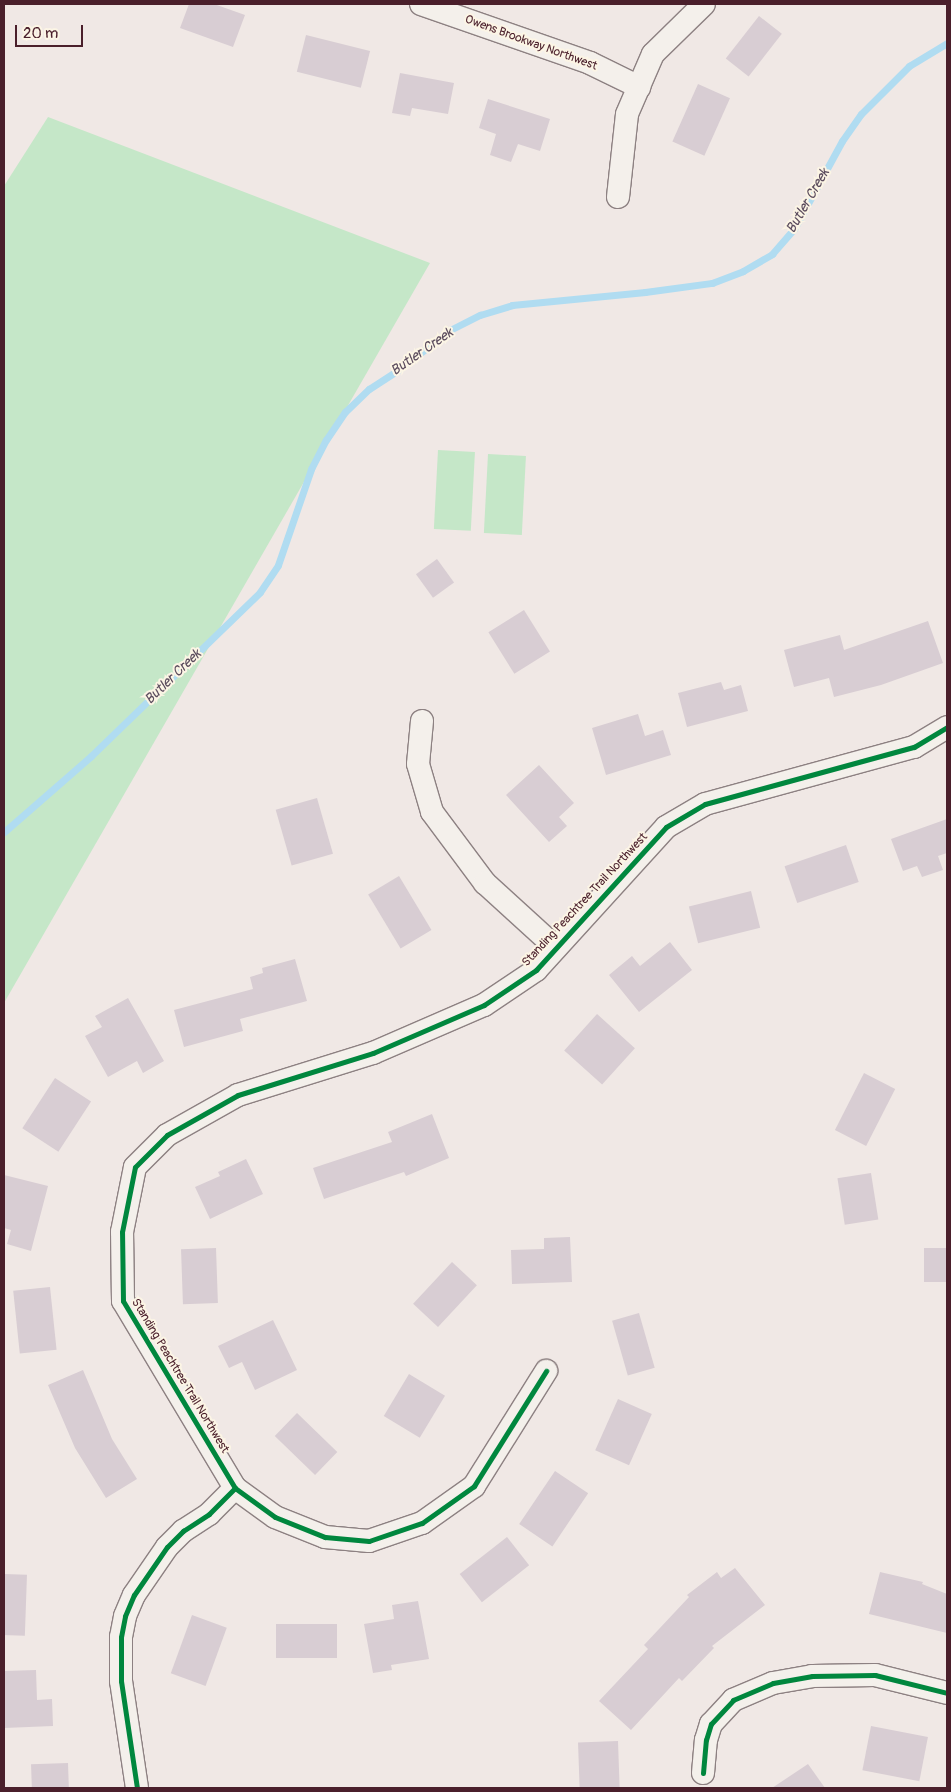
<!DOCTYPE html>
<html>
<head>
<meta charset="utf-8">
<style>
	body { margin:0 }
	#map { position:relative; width:951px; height:1792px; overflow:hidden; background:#f0e8e5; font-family:Pangolin,sans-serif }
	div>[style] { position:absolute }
	.green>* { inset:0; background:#c5e7c8; transform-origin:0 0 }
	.stream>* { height:7px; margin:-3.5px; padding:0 3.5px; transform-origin:3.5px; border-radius:3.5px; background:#b0dcf1 }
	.building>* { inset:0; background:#d8cdd3; transform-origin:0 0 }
	.roads { filter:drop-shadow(1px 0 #8d8182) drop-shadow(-1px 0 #8d8182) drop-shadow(0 1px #8d8182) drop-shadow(0 -1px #8d8182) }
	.minor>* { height:22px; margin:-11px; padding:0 11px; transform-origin:11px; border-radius:11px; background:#f4f0eb }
	.cycleway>* { height:5px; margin:-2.5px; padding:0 2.5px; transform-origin:2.5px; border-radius:2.5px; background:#00873e }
	span { translate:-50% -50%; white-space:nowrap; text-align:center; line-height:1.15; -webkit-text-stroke:4px #fcf5e5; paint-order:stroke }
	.street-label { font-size:12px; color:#4a1f2b }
	.water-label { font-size:14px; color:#5c4d5e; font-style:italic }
	.frame { position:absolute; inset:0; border:5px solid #4a1f2b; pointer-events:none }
	.scale { position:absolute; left:15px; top:25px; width:68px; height:22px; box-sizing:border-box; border:2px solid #4a1f2b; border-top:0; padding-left:6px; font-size:15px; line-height:18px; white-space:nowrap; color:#4a1f2b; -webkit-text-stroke:4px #fcf5e5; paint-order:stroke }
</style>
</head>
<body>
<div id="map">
	<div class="green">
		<i style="clip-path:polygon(48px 117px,430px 263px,4px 1003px,4px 186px)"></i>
		<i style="left:438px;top:450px;width:37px;height:79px;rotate:3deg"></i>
		<i style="left:488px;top:454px;width:38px;height:79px;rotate:3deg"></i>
	</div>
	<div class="stream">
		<i style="left:4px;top:832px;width:116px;rotate:-41.1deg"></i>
		<i style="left:91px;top:756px;width:235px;rotate:-44.1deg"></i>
		<i style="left:260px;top:592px;width:32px;rotate:-56deg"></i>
		<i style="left:278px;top:565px;width:102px;rotate:-71deg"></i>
		<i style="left:311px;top:469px;width:33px;rotate:-63deg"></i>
		<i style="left:326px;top:440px;width:34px;rotate:-56deg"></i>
		<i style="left:345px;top:412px;width:33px;rotate:-44deg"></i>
		<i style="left:369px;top:389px;width:33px;rotate:-33deg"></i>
		<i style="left:397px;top:371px;width:67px;rotate:-37.7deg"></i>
		<i style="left:450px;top:330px;width:34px;rotate:-27deg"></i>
		<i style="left:480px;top:315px;width:34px;rotate:-17deg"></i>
		<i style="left:512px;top:305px;width:134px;rotate:-5.6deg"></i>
		<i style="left:645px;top:292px;width:68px;rotate:-7.7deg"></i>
		<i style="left:712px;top:283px;width:33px;rotate:-21deg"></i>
		<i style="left:743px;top:271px;width:34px;rotate:-30deg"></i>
		<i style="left:772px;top:254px;width:33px;rotate:-49deg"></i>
		<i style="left:794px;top:229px;width:100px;rotate:-61.4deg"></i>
		<i style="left:842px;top:141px;width:33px;rotate:-55deg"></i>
		<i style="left:861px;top:114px;width:68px;rotate:-45deg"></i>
		<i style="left:909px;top:66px;width:44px;rotate:-31.2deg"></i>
	</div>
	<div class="building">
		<i style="clip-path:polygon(189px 4px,214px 4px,245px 15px,233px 47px,180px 28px)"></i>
		<i style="left:759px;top:16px;width:29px;height:54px;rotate:38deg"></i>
		<i style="left:306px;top:35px;width:66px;height:38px;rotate:14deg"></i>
		<i style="clip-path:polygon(400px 73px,454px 83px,448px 114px,412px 108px,410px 116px,392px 113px)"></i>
		<i style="left:698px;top:84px;width:35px;height:63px;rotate:24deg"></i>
		<i style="clip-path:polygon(488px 99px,550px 119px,540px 151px,518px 144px,511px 162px,490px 155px,496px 134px,479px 128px)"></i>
		<i style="left:437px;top:559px;width:29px;height:26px;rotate:54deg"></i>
		<i style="left:524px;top:610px;width:49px;height:42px;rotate:58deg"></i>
		<i style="clip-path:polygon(928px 621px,943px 663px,881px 685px,834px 697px,829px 678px,794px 687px,784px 650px,840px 635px,844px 650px)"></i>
		<i style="clip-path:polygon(721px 682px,724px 690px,741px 685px,748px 711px,687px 727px,678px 693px)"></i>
		<i style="clip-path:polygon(638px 714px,645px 736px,663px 730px,671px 755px,606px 775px,592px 728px)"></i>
		<i style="clip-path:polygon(539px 765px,574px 803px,559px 817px,567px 826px,549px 842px,506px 795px)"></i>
		<i style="left:317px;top:798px;width:58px;height:43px;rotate:74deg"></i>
		<i style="clip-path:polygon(947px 819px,947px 853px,938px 856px,943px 870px,922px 877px,917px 866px,903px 871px,891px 839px)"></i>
		<i style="left:846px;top:845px;width:39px;height:65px;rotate:71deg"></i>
		<i style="left:399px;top:876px;width:63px;height:36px;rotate:59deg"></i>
		<i style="left:751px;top:891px;width:38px;height:64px;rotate:76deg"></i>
		<i style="clip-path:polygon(670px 942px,692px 970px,639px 1012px,609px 975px,632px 956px,640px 966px)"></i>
		<i style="clip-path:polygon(295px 959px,307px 1001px,240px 1019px,243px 1031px,184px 1047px,174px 1010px,253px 989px,250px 977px,263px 973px,262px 968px)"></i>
		<i style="clip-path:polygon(128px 998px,164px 1061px,143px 1073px,137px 1061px,108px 1077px,85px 1036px,102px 1027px,95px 1016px)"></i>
		<i style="left:597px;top:1014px;width:51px;height:49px;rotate:42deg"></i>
		<i style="left:864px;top:1073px;width:35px;height:64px;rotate:27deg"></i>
		<i style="left:55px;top:1078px;width:43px;height:60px;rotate:33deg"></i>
		<i style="clip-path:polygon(432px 1114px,449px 1158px,406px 1176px,404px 1172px,324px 1199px,313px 1168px,392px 1142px,388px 1132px)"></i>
		<i style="clip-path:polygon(246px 1159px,263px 1194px,210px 1219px,195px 1187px,220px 1176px,218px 1172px)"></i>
		<i style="left:871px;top:1173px;width:47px;height:34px;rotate:81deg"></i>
		<i style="clip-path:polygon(4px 1175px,48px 1186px,31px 1251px,7px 1244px,11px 1230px,4px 1228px)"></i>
		<i style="clip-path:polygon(570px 1237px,572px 1282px,512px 1284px,511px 1250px,544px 1249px,544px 1238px)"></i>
		<i style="left:216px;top:1248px;width:55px;height:35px;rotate:88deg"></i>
		<i style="left:924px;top:1248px;width:23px;height:34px"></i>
		<i style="left:452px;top:1262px;width:34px;height:57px;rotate:43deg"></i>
		<i style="left:50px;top:1287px;width:63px;height:37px;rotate:84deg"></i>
		<i style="left:639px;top:1313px;width:57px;height:28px;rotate:74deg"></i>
		<i style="clip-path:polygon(273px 1320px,297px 1370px,255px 1390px,242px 1362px,229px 1368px,218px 1346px)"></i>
		<i style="clip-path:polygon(83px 1370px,112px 1439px,137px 1479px,106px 1498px,75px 1448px,48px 1385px)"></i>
		<i style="left:409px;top:1374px;width:42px;height:49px;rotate:31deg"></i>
		<i style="left:618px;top:1399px;width:37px;height:56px;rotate:24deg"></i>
		<i style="left:297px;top:1413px;width:56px;height:32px;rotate:44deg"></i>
		<i style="left:555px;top:1471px;width:40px;height:64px;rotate:34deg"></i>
		<i style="left:507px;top:1537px;width:36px;height:60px;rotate:52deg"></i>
		<i style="clip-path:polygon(735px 1568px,765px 1605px,712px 1646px,714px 1648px,682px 1681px,679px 1678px,631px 1730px,599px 1701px,648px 1649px,644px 1645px,689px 1597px,687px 1595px,717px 1572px,721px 1578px)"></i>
		<i style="clip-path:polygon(880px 1572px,923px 1582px,922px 1584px,947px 1594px,947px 1633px,869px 1614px)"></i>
		<i style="left:4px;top:1574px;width:23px;height:61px;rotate:2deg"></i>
		<i style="clip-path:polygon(418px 1601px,429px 1659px,391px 1665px,392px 1670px,373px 1673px,364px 1624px,394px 1619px,392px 1605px)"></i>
		<i style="left:192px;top:1615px;width:37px;height:62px;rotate:20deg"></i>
		<i style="left:337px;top:1624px;width:34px;height:61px;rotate:90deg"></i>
		<i style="clip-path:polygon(36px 1670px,37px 1700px,52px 1699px,53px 1726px,4px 1728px,4px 1671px)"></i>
		<i style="left:871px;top:1726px;width:58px;height:45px;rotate:11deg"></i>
		<i style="left:618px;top:1741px;width:47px;height:40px;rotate:88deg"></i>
		<i style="left:68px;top:1763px;width:25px;height:37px;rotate:88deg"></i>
		<i style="clip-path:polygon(808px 1764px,825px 1788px,772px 1788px)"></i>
	</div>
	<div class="roads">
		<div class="minor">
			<i style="left:421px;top:4px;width:179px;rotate:19.2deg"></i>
			<i style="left:590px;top:63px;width:55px;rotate:26.1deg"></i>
			<i style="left:618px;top:197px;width:83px;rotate:-83.8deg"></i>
			<i style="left:627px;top:114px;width:65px;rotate:-66.6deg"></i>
			<i style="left:653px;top:54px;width:71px;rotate:-44.4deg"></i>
			<i style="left:422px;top:721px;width:43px;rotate:95.3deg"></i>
			<i style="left:418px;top:764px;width:50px;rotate:73.7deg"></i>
			<i style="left:432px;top:812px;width:89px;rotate:53.3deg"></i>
			<i style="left:485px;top:883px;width:95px;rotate:42.4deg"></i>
			<i style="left:235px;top:1488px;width:218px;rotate:-120.9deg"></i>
			<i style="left:123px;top:1301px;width:69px;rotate:-90.8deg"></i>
			<i style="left:122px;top:1232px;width:66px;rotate:-78.7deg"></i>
			<i style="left:135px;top:1167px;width:45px;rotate:-45deg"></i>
			<i style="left:167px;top:1135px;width:81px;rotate:-29.4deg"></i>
			<i style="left:238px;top:1095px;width:141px;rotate:-17.3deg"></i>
			<i style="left:373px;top:1053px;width:121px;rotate:-23.4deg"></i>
			<i style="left:484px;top:1005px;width:63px;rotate:-33.9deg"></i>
			<i style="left:536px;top:970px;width:193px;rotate:-47.7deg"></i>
			<i style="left:666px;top:827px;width:45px;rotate:-30.5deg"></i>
			<i style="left:705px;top:804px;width:217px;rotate:-15.3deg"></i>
			<i style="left:914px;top:747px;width:39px;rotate:-31deg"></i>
			<i style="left:235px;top:1488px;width:49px;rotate:35.9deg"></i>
			<i style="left:275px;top:1517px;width:54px;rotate:21.8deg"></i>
			<i style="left:325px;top:1537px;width:44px;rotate:5.2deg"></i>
			<i style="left:369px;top:1541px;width:56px;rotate:-18.8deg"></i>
			<i style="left:422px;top:1523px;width:64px;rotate:-35.4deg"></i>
			<i style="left:474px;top:1486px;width:136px;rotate:-57.9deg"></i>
			<i style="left:703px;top:1773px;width:33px;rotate:-85deg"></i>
			<i style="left:706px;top:1740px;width:17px;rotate:-73deg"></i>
			<i style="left:711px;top:1724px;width:33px;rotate:-47deg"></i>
			<i style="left:733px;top:1700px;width:43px;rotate:-23deg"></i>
			<i style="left:773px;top:1683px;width:40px;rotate:-10deg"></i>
			<i style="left:812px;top:1676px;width:63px;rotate:-0.9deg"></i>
			<i style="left:875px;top:1675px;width:74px;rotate:14deg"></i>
			<i style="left:137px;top:1788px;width:108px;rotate:-98.5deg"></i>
			<i style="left:121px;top:1681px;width:44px;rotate:-90deg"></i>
			<i style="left:121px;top:1637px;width:21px;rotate:-79deg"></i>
			<i style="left:125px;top:1616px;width:23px;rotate:-67deg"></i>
			<i style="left:134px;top:1595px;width:58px;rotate:-55.5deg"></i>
			<i style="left:167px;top:1547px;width:23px;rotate:-45deg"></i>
			<i style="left:183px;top:1531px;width:31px;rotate:-33deg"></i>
			<i style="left:209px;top:1514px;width:37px;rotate:-45deg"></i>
		</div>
	</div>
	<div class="cycleway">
		<i style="left:235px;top:1488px;width:218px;rotate:-120.9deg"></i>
		<i style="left:123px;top:1301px;width:69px;rotate:-90.8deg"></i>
		<i style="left:122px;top:1232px;width:66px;rotate:-78.7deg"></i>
		<i style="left:135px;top:1167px;width:45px;rotate:-45deg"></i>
		<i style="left:167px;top:1135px;width:81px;rotate:-29.4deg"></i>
		<i style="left:238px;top:1095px;width:141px;rotate:-17.3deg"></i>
		<i style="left:373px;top:1053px;width:121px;rotate:-23.4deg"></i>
		<i style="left:484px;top:1005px;width:63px;rotate:-33.9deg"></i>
		<i style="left:536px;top:970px;width:193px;rotate:-47.7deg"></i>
		<i style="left:666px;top:827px;width:45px;rotate:-30.5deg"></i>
		<i style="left:705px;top:804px;width:217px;rotate:-15.3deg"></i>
		<i style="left:914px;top:747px;width:39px;rotate:-31deg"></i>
		<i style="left:235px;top:1488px;width:49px;rotate:35.9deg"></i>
		<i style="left:275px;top:1517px;width:54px;rotate:21.8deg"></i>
		<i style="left:325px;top:1537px;width:44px;rotate:5.2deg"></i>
		<i style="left:369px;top:1541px;width:56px;rotate:-18.8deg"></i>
		<i style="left:422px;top:1523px;width:64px;rotate:-35.4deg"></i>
		<i style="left:474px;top:1486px;width:136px;rotate:-57.9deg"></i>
		<i style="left:703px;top:1773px;width:33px;rotate:-85deg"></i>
		<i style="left:706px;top:1740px;width:17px;rotate:-73deg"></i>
		<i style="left:711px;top:1724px;width:33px;rotate:-47deg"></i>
		<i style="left:733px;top:1700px;width:43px;rotate:-23deg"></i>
		<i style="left:773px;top:1683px;width:40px;rotate:-10deg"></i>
		<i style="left:812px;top:1676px;width:63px;rotate:-0.9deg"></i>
		<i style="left:875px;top:1675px;width:74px;rotate:14deg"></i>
		<i style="left:137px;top:1788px;width:108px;rotate:-98.5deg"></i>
		<i style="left:121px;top:1681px;width:44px;rotate:-90deg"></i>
		<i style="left:121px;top:1637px;width:21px;rotate:-79deg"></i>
		<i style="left:125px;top:1616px;width:23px;rotate:-67deg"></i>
		<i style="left:134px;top:1595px;width:58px;rotate:-55.5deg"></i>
		<i style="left:167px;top:1547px;width:23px;rotate:-45deg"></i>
		<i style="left:183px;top:1531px;width:31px;rotate:-33deg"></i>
		<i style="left:209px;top:1514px;width:37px;rotate:-45deg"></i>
	</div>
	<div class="street-label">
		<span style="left:531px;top:43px;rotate:20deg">Owens Brookway Northwest</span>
		<span style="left:585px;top:900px;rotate:-47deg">Standing Peachtree Trail Northwest</span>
		<span style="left:180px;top:1376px;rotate:59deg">Standing Peachtree Trail Northwest</span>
	</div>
	<div class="water-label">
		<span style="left:808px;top:201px;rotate:-60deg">Butler Creek</span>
		<span style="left:422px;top:352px;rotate:-35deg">Butler Creek</span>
		<span style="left:173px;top:677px;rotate:-44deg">Butler Creek</span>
	</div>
	<div class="frame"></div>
	<div class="scale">20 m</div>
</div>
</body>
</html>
